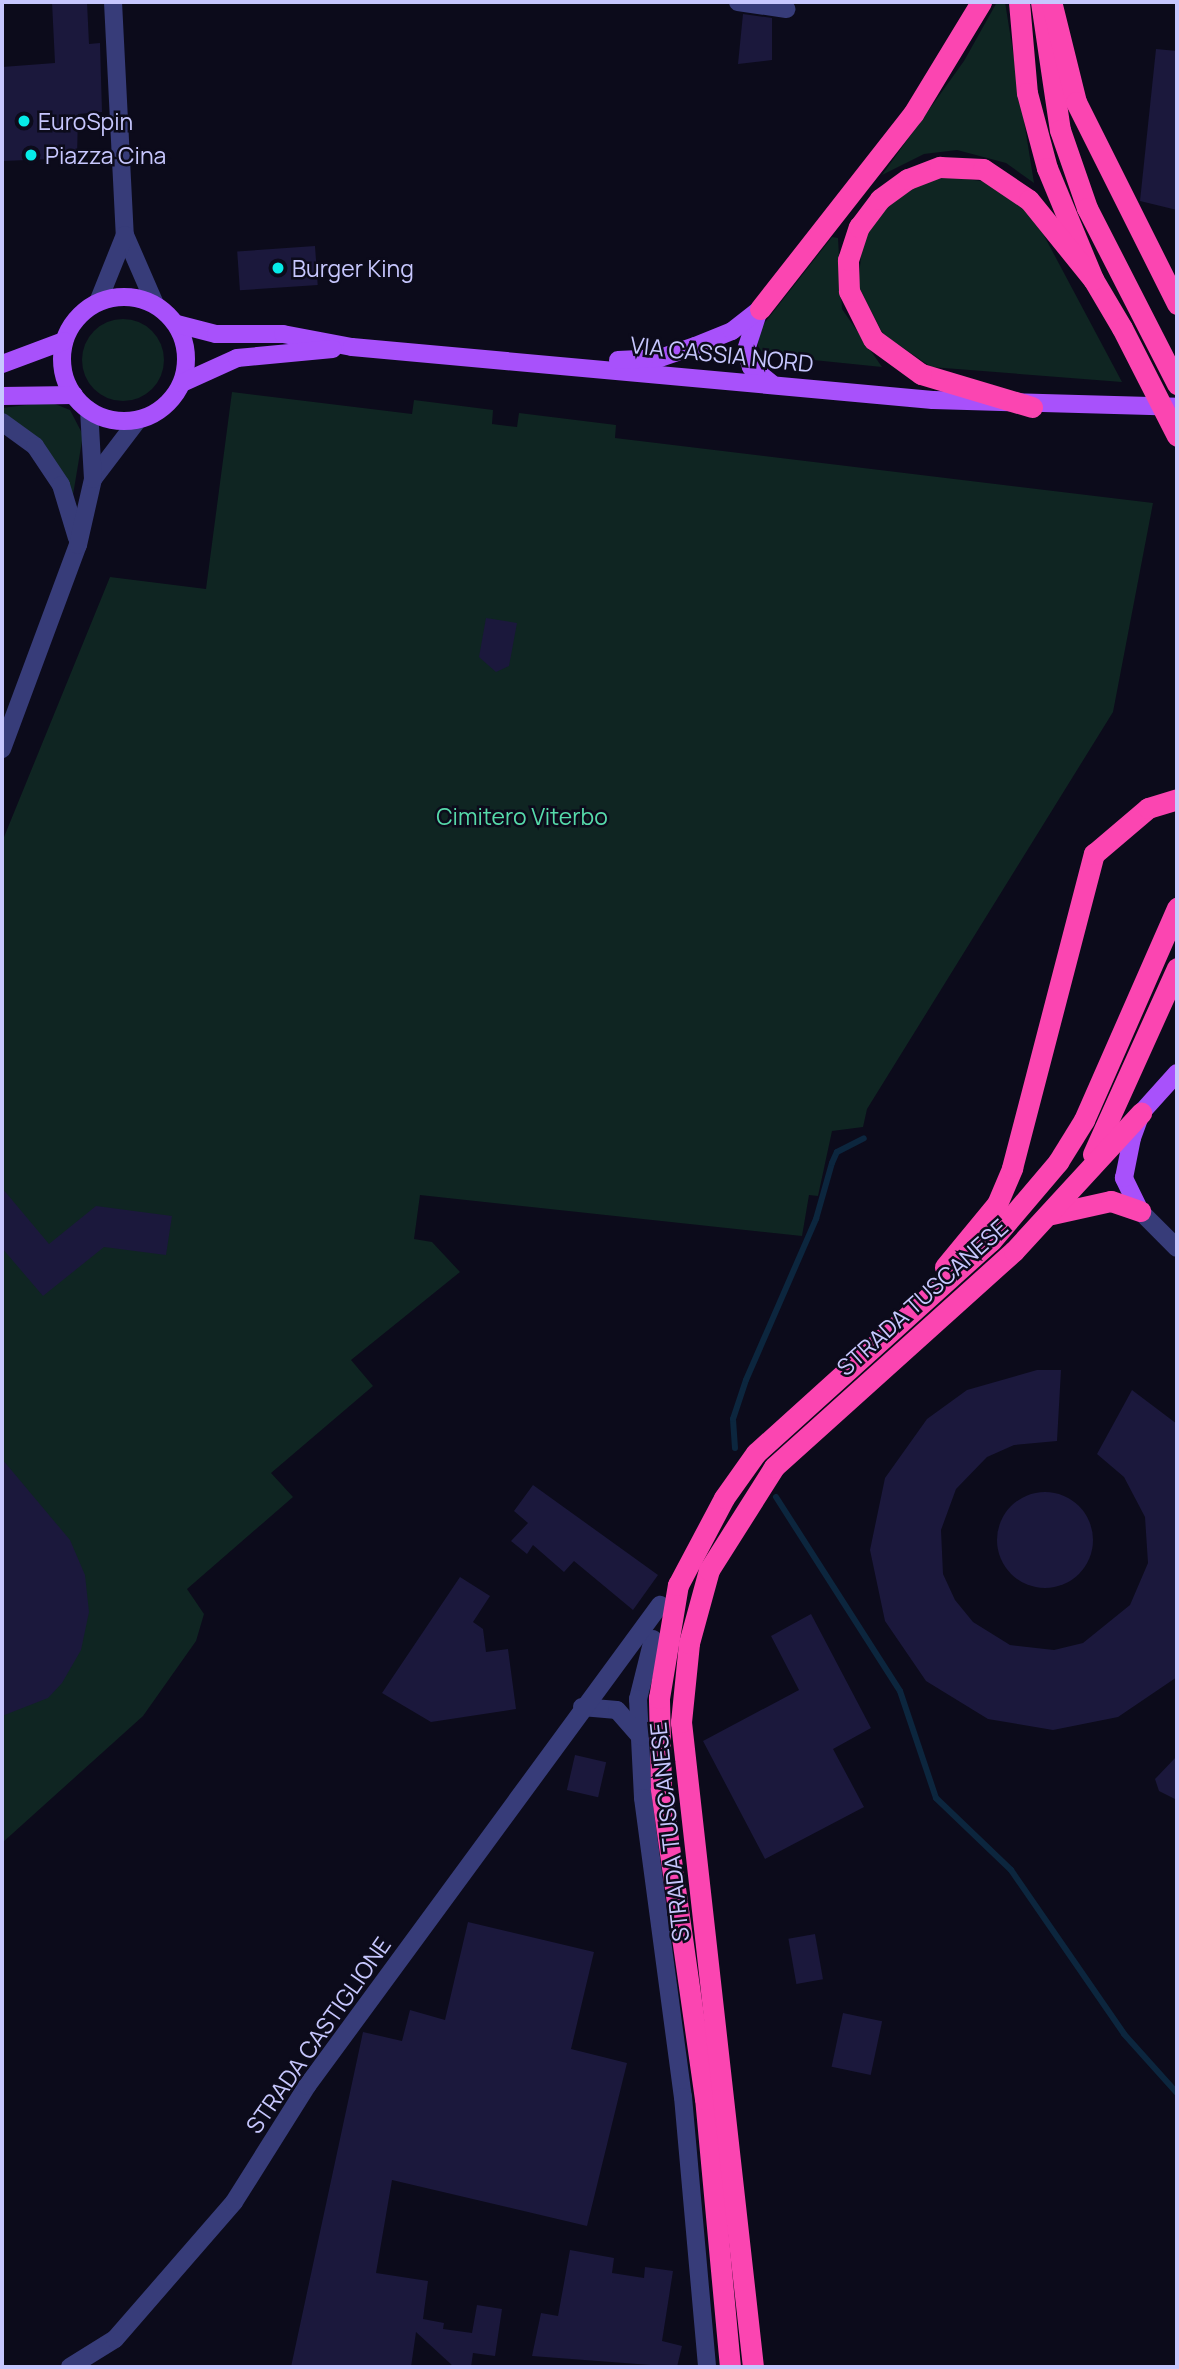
<!DOCTYPE html>
<html>
<head>
<meta charset="utf-8">
<style>
	body { margin:0 }
	#map { position:relative; width:1179px; height:2369px; overflow:hidden; background:#0c0b1b; font-family:Manrope,sans-serif }
	div>[style] { position:absolute }
	.green>* { inset:0; background:#0f2522 }
	.round { border-radius:50% }
	.stream>* { height:6px; margin:-3px; padding:0 3px; transform-origin:3px; border-radius:3px; background:#0c263e }
	.building>* { inset:0; background:#1b183c; transform-origin:0 0 }
	.street>* { height:18px; margin:-9px; padding:0 9px; transform-origin:9px; border-radius:9px; background:#373c79 }
	.primary>* { height:18px; margin:-9px; padding:0 9px; transform-origin:9px; border-radius:9px; background:#a851fb }
	.primary>.ring { margin:-9px; padding:0; box-sizing:content-box; background:none; border:18px solid #a851fb; border-radius:50% }
	.highway>* { height:21px; margin:-10.5px; padding:0 10.5px; transform-origin:10.5px; border-radius:10.5px; background:#fb45b1 }
	.highway-bridge>* { height:21px; margin:-10.5px; padding:0 10.5px; transform-origin:10.5px; border-radius:10.5px; background:#fb45b1 }
	.dots>* { width:19px; height:19px; translate:-50% -50%; box-sizing:border-box; border:4px solid #0c0b1b; border-radius:50% }
	span { translate:-50% -50%; white-space:nowrap; text-align:center; line-height:1.15; -webkit-text-stroke:5px #0c0b1b; paint-order:stroke }
	.poi-label { font-size:23px; color:#c7c7fe }
	.left { translate:0 -50%; text-align:left }
	.street-label { font-size:23px; color:#c7c7fe }
	.park-label { font-size:23px; color:#56daaa }
	.frame { position:absolute; inset:0; border:4px solid #c7c7fe; pointer-events:none }
</style>
</head>
<body>
<div id="map">
	<div class="green">
		<i style="clip-path:polygon(997px 2px,1005px 2px,1034px 183px,1006px 163px,957px 150px,924px 154px,882px 175px,964px 61px)"></i>
		<i style="clip-path:polygon(941px 176px,989px 182px,1032px 213px,1122px 382px,931px 367px,883px 334px,858px 285px,863px 238px,880px 210px,906px 190px)"></i>
		<i style="clip-path:polygon(832px 237px,838px 238px,842px 309px,882px 367px,764px 355px,758px 346px,759px 330px)"></i>
		<i class="round" style="left:82px;top:319px;width:82px;height:82px"></i>
		<i style="clip-path:polygon(232px 392px,412px 414px,414px 400px,493px 410px,492px 424px,517px 427px,519px 413px,616px 425px,615px 438px,1153px 503px,1113px 712px,867px 1109px,863px 1127px,832px 1131px,818px 1196px,809px 1195px,802px 1236px,420px 1195px,414px 1239px,432px 1242px,460px 1272px,351px 1360px,373px 1386px,271px 1473px,293px 1497px,187px 1589px,204px 1614px,196px 1641px,143px 1716px,2px 1843px,2px 842px,110px 577px,206px 589px)"></i>
		<i style="clip-path:polygon(50px 402px,70px 410px,83px 435px,73px 495px,47px 450px,2px 414px,2px 408px)"></i>
	</div>
	<div class="stream">
		<i style="left:735px;top:1448px;width:29px;rotate:-94deg"></i>
		<i style="left:733px;top:1419px;width:41px;rotate:-71.6deg"></i>
		<i style="left:746px;top:1380px;width:176px;rotate:-66.5deg"></i>
		<i style="left:816px;top:1219px;width:58px;rotate:-74.1deg"></i>
		<i style="left:832px;top:1163px;width:12px;rotate:-66deg"></i>
		<i style="left:837px;top:1152px;width:30px;rotate:-27deg"></i>
		<i style="left:776px;top:1497px;width:230px;rotate:57.4deg"></i>
		<i style="left:900px;top:1691px;width:113px;rotate:71.4deg"></i>
		<i style="left:936px;top:1798px;width:104px;rotate:43.8deg"></i>
		<i style="left:1011px;top:1870px;width:199px;rotate:55.4deg"></i>
		<i style="left:1124px;top:2034px;width:79px;rotate:48.1deg"></i>
	</div>
	<div class="building">
		<i style="clip-path:polygon(52px 2px,87px 2px,89px 44px,100px 43px,102px 112px,78px 114px,77px 158px,2px 161px,2px 67px,55px 63px)"></i>
		<i style="clip-path:polygon(743px 14px,772px 18px,772px 60px,738px 64px)"></i>
		<i style="clip-path:polygon(1156px 49px,1177px 51px,1177px 210px,1140px 201px)"></i>
		<i style="left:315px;top:246px;width:39px;height:78px;rotate:86deg"></i>
		<i style="clip-path:polygon(486px 618px,517px 623px,509px 666px,496px 672px,479px 657px)"></i>
		<i style="clip-path:polygon(2px 1188px,49px 1244px,96px 1206px,172px 1216px,166px 1255px,104px 1247px,43px 1296px,2px 1248px)"></i>
		<i style="clip-path:polygon(1037px 1370px,1061px 1370px,1057px 1441px,1014px 1445px,987px 1457px,956px 1489px,941px 1530px,943px 1574px,955px 1600px,973px 1622px,1010px 1645px,1054px 1650px,1083px 1643px,1130px 1605px,1148px 1563px,1145px 1517px,1124px 1477px,1097px 1454px,1132px 1390px,1177px 1424px,1177px 1677px,1118px 1717px,1053px 1730px,988px 1719px,926px 1681px,885px 1621px,870px 1550px,885px 1478px,927px 1419px,967px 1390px)"></i>
		<i style="clip-path:polygon(2px 1459px,70px 1540px,85px 1575px,89px 1612px,81px 1650px,62px 1683px,48px 1698px,2px 1716px)"></i>
		<i style="clip-path:polygon(533px 1485px,658px 1575px,633px 1610px,574px 1561px,564px 1572px,533px 1545px,527px 1554px,511px 1541px,528px 1523px,514px 1511px)"></i>
		<i class="round" style="left:997px;top:1492px;width:96px;height:96px"></i>
		<i style="clip-path:polygon(460px 1577px,490px 1596px,473px 1622px,483px 1629px,486px 1652px,508px 1649px,516px 1709px,431px 1722px,382px 1693px)"></i>
		<i style="clip-path:polygon(811px 1614px,871px 1728px,833px 1749px,864px 1807px,765px 1859px,703px 1741px,799px 1690px,771px 1636px)"></i>
		<i style="left:575px;top:1755px;width:32px;height:36px;rotate:13deg"></i>
		<i style="clip-path:polygon(1177px 1756px,1177px 1800px,1159px 1791px,1155px 1779px)"></i>
		<i style="clip-path:polygon(468px 1922px,594px 1952px,571px 2049px,627px 2063px,587px 2226px,392px 2180px,376px 2273px,428px 2281px,423px 2319px,444px 2323px,443px 2329px,472px 2333px,477px 2305px,502px 2309px,495px 2356px,473px 2353px,471px 2367px,454px 2367px,416px 2332px,411px 2367px,291px 2367px,363px 2032px,402px 2041px,410px 2010px,445px 2020px)"></i>
		<i style="left:815px;top:1934px;width:46px;height:27px;rotate:80deg"></i>
		<i style="left:843px;top:2013px;width:40px;height:55px;rotate:12deg"></i>
		<i style="clip-path:polygon(570px 2250px,614px 2258px,612px 2273px,644px 2278px,645px 2267px,673px 2271px,662px 2341px,682px 2346px,677px 2367px,532px 2356px,541px 2313px,558px 2316px)"></i>
	</div>
	<div class="street">
		<i style="left:113px;top:2px;width:233px;rotate:87.1deg"></i>
		<i style="left:125px;top:235px;width:75px;rotate:66.5deg"></i>
		<i style="left:738px;top:2px;width:49px;rotate:8.3deg"></i>
		<i style="left:98px;top:302px;width:72px;rotate:-68.1deg"></i>
		<i style="left:2px;top:422px;width:41px;rotate:36deg"></i>
		<i style="left:35px;top:446px;width:47px;rotate:56.3deg"></i>
		<i style="left:61px;top:485px;width:55px;rotate:73.2deg"></i>
		<i style="left:93px;top:479px;width:74px;rotate:-52.7deg"></i>
		<i style="left:2px;top:749px;width:218px;rotate:-69.6deg"></i>
		<i style="left:78px;top:545px;width:68px;rotate:-77.2deg"></i>
		<i style="left:93px;top:479px;width:69px;rotate:-93.3deg"></i>
		<i style="left:1140px;top:1211px;width:52px;rotate:45deg"></i>
		<i style="left:653px;top:1639px;width:62px;rotate:104deg"></i>
		<i style="left:638px;top:1699px;width:99px;rotate:87.1deg"></i>
		<i style="left:643px;top:1798px;width:302px;rotate:82.4deg"></i>
		<i style="left:683px;top:2097px;width:271px;rotate:84.9deg"></i>
		<i style="left:582px;top:1707px;width:35px;rotate:5deg"></i>
		<i style="left:617px;top:1710px;width:35px;rotate:49deg"></i>
		<i style="left:70px;top:2367px;width:53px;rotate:-31.9deg"></i>
		<i style="left:115px;top:2339px;width:181px;rotate:-49deg"></i>
		<i style="left:234px;top:2202px;width:137px;rotate:-57.8deg"></i>
		<i style="left:307px;top:2086px;width:597px;rotate:-53.73deg"></i>
	</div>
	<div class="primary">
		<i class="ring" style="left:62px;top:297px;width:106px;height:106px"></i>
		<i style="left:758px;top:313px;width:39px;rotate:108deg"></i>
		<i style="left:746px;top:350px;width:18px;rotate:74deg"></i>
		<i style="left:751px;top:367px;width:26px;rotate:39deg"></i>
		<i style="left:177px;top:324px;width:40px;rotate:14.4deg"></i>
		<i style="left:216px;top:334px;width:67px"></i>
		<i style="left:283px;top:334px;width:70px;rotate:10.7deg"></i>
		<i style="left:352px;top:347px;width:583px;rotate:5.21deg"></i>
		<i style="left:933px;top:400px;width:244px;rotate:1.6deg"></i>
		<i style="left:618px;top:360px;width:42px;rotate:-2.7deg"></i>
		<i style="left:660px;top:358px;width:37px;rotate:-19deg"></i>
		<i style="left:695px;top:346px;width:40px;rotate:-22deg"></i>
		<i style="left:732px;top:331px;width:36px;rotate:-38deg"></i>
		<i style="left:2px;top:364px;width:66px;rotate:-20.4deg"></i>
		<i style="left:182px;top:383px;width:60px;rotate:-24.4deg"></i>
		<i style="left:237px;top:358px;width:96px;rotate:-5.4deg"></i>
		<i style="left:2px;top:396px;width:72px;rotate:-0.8deg"></i>
		<i style="left:1140px;top:1211px;width:37px;rotate:-116deg"></i>
		<i style="left:1124px;top:1178px;width:41px;rotate:-78.7deg"></i>
		<i style="left:1132px;top:1138px;width:27px;rotate:-70deg"></i>
		<i style="left:1141px;top:1113px;width:54px;rotate:-48deg"></i>
	</div>
	<div class="highway">
		<i style="left:1019px;top:2px;width:91px;rotate:85deg"></i>
		<i style="left:1027px;top:93px;width:78px;rotate:75.1deg"></i>
		<i style="left:1047px;top:168px;width:120px;rotate:67.5deg"></i>
		<i style="left:1093px;top:279px;width:57px;rotate:59.4deg"></i>
		<i style="left:1041px;top:2px;width:129px;rotate:81.6deg"></i>
		<i style="left:1060px;top:130px;width:83px;rotate:70.9deg"></i>
		<i style="left:1087px;top:208px;width:198px;rotate:62.9deg"></i>
		<i style="left:1052px;top:5px;width:100px;rotate:76.1deg"></i>
		<i style="left:1076px;top:102px;width:226px;rotate:63.4deg"></i>
		<i style="left:760px;top:309px;width:248px;rotate:-51.9deg"></i>
		<i style="left:913px;top:114px;width:131px;rotate:-58.7deg"></i>
		<i style="left:1032px;top:407px;width:116px;rotate:-163.4deg"></i>
		<i style="left:921px;top:374px;width:59px;rotate:-143.9deg"></i>
		<i style="left:873px;top:339px;width:54px;rotate:-116.6deg"></i>
		<i style="left:849px;top:291px;width:31px;rotate:-92deg"></i>
		<i style="left:848px;top:260px;width:35px;rotate:-72deg"></i>
		<i style="left:859px;top:227px;width:35px;rotate:-53deg"></i>
		<i style="left:880px;top:199px;width:34px;rotate:-36deg"></i>
		<i style="left:908px;top:179px;width:34px;rotate:-21deg"></i>
		<i style="left:940px;top:167px;width:43px;rotate:2.7deg"></i>
		<i style="left:983px;top:169px;width:55px;rotate:34deg"></i>
		<i style="left:1029px;top:200px;width:102px;rotate:51deg"></i>
		<i style="left:1093px;top:1154px;width:204px;rotate:-65.7deg"></i>
		<i style="left:1052px;top:1214px;width:60px;rotate:-12.4deg"></i>
		<i style="left:1111px;top:1201px;width:31px;rotate:19deg"></i>
		<i style="left:945px;top:1267px;width:82px;rotate:-50.5deg"></i>
		<i style="left:997px;top:1204px;width:39px;rotate:-67deg"></i>
		<i style="left:1012px;top:1168px;width:325px;rotate:-75.4deg"></i>
		<i style="left:1094px;top:854px;width:71px;rotate:-40.4deg"></i>
		<i style="left:1148px;top:808px;width:30px;rotate:-17deg"></i>
		<i style="left:730px;top:2367px;width:269px;rotate:-95.3deg"></i>
		<i style="left:705px;top:2099px;width:314px;rotate:-98.1deg"></i>
		<i style="left:661px;top:1788px;width:90px;rotate:-91.3deg"></i>
		<i style="left:659px;top:1698px;width:115px;rotate:-80.5deg"></i>
		<i style="left:678px;top:1585px;width:98px;rotate:-62.1deg"></i>
		<i style="left:724px;top:1498px;width:55px;rotate:-54.6deg"></i>
		<i style="left:756px;top:1453px;width:316px;rotate:-42.1deg"></i>
		<i style="left:991px;top:1241px;width:104px;rotate:-49.7deg"></i>
		<i style="left:1058px;top:1162px;width:49px;rotate:-58.2deg"></i>
		<i style="left:1084px;top:1120px;width:232px;rotate:-66.3deg"></i>
		<i style="left:753px;top:2367px;width:649px;rotate:-96.37deg"></i>
		<i style="left:681px;top:1722px;width:79px;rotate:-84.2deg"></i>
		<i style="left:689px;top:1643px;width:76px;rotate:-74.7deg"></i>
		<i style="left:709px;top:1570px;width:122px;rotate:-57.7deg"></i>
		<i style="left:774px;top:1467px;width:323px;rotate:-42deg"></i>
		<i style="left:1014px;top:1251px;width:188px;rotate:-47.4deg"></i>
	</div>
	<div class="highway-bridge">
		<i style="left:1122px;top:328px;width:121px;rotate:63deg"></i>
	</div>
	<div class="dots">
		<i style="left:24px;top:121px;background:#06ebe8"></i>
		<i style="left:31px;top:155px;background:#06ebe8"></i>
		<i style="left:278px;top:268px;background:#06ebe8"></i>
	</div>
	<div class="poi-label">
		<span class="left" style="left:38px;top:121px">EuroSpin</span>
		<span class="left" style="left:45px;top:155px">Piazza Cina</span>
		<span class="left" style="left:292px;top:268px">Burger King</span>
	</div>
	<div class="street-label">
		<span style="left:722px;top:354px;rotate:6deg">VIA CASSIA NORD</span>
		<span style="left:922px;top:1297px;rotate:-42deg">STRADA TUSCANESE</span>
		<span style="left:669px;top:1832px;rotate:-96deg">STRADA TUSCANESE</span>
		<span style="left:318px;top:2035px;rotate:-55deg">STRADA CASTIGLIONE</span>
	</div>
	<div class="park-label">
		<span style="left:522px;top:816px">Cimitero Viterbo</span>
	</div>
	<div class="frame"></div>
</div>
</body>
</html>
